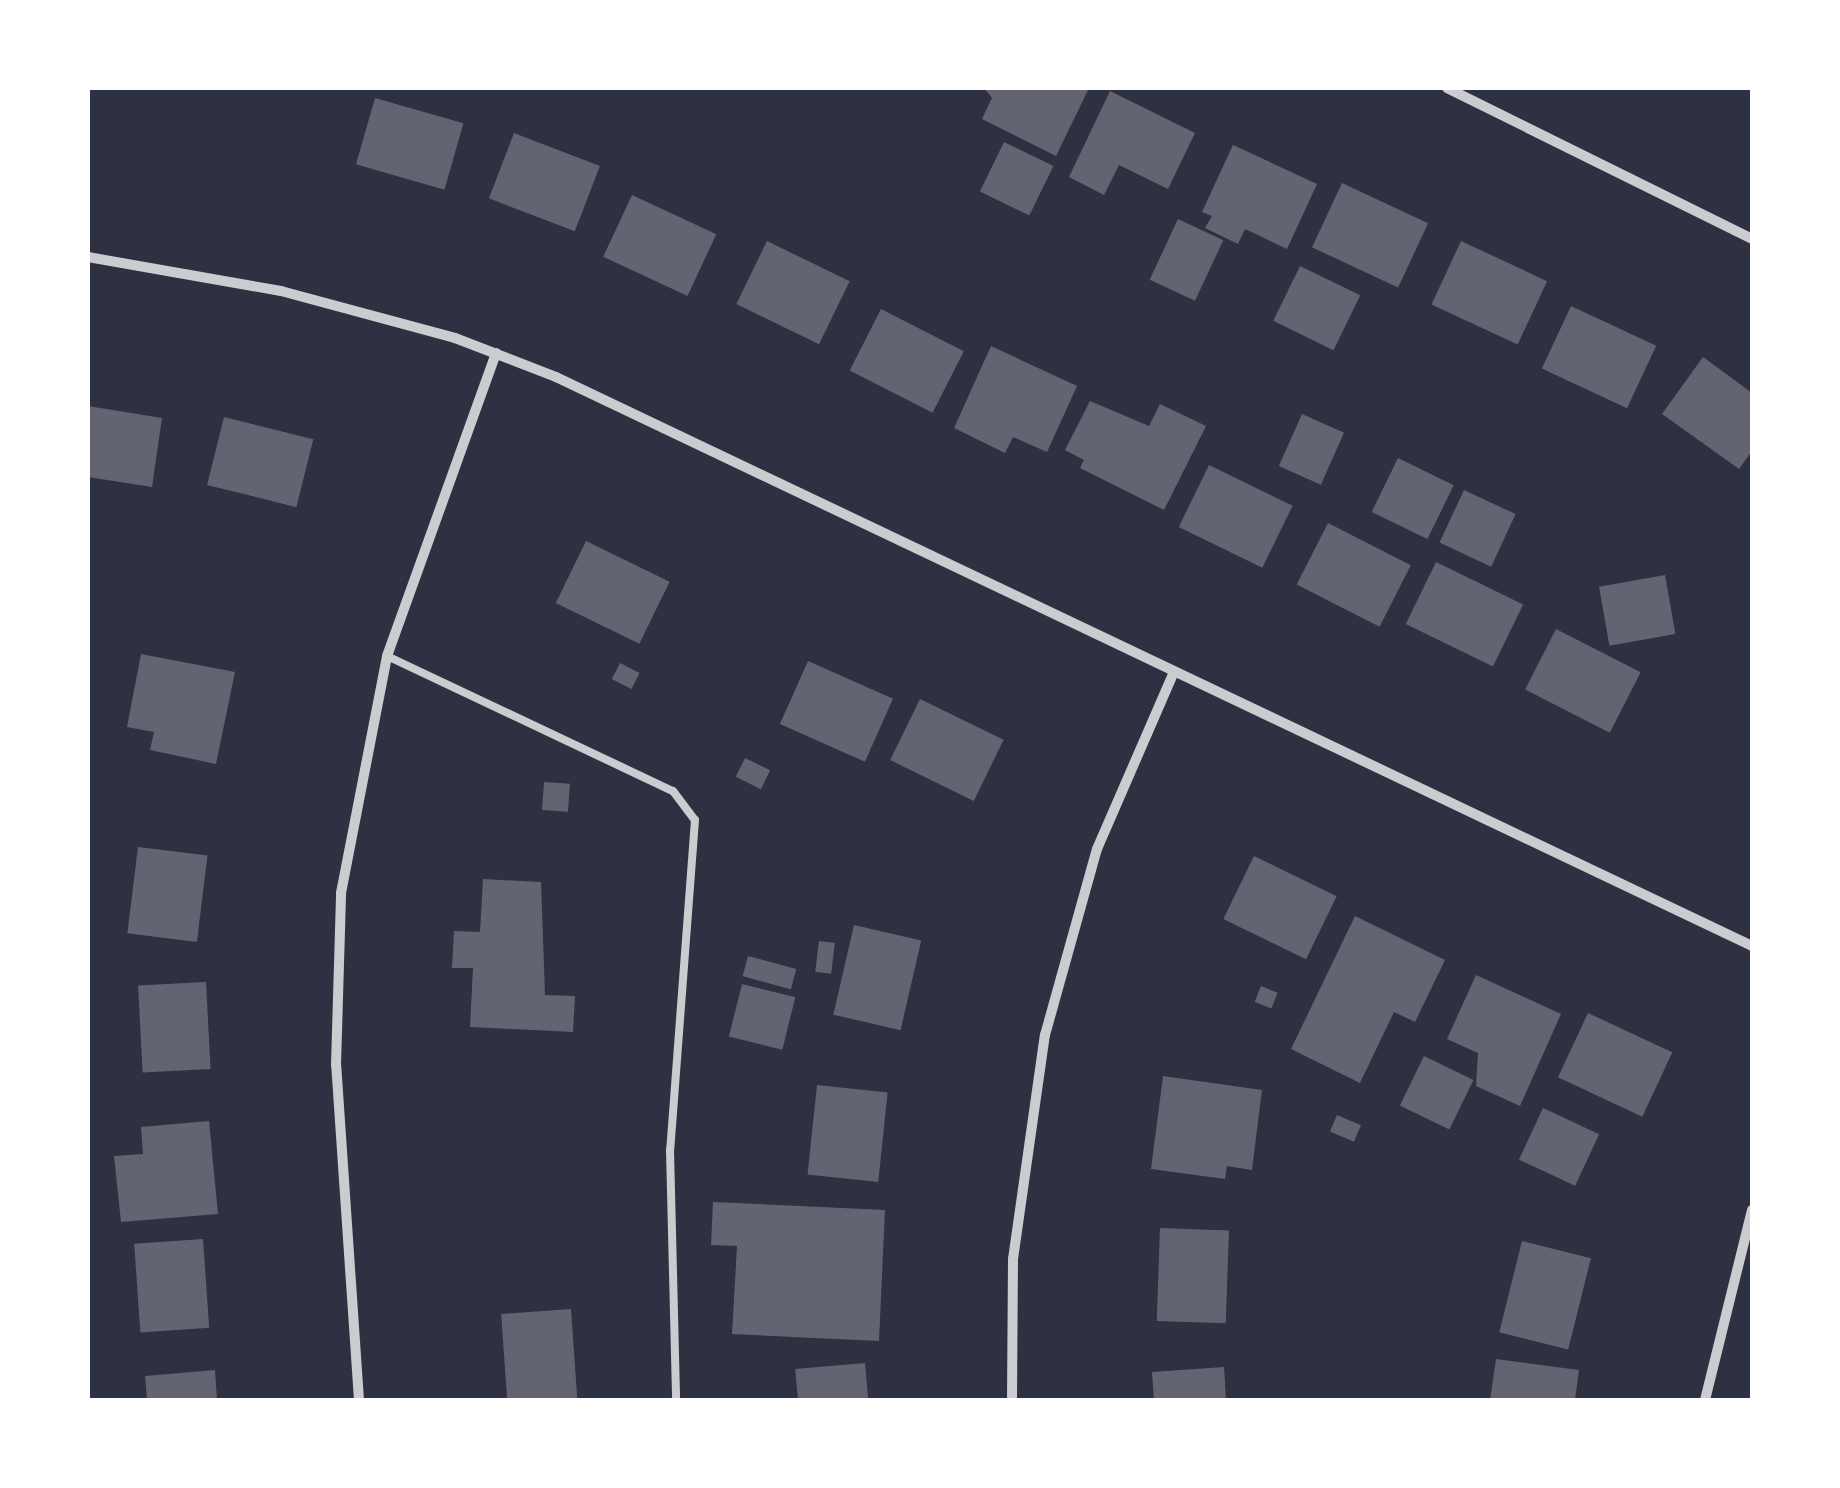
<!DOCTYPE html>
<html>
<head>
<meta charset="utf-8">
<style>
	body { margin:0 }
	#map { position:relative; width:1840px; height:1488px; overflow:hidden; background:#2d3142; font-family:Helvetica,sans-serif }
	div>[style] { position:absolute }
	.building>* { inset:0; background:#626471; transform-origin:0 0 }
	.service>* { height:8px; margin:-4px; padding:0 4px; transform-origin:4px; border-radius:4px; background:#caccd0 }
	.minor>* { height:10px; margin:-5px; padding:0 5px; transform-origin:5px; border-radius:5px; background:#caccd0 }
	span { translate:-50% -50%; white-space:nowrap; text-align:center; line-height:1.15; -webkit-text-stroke:8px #fff; paint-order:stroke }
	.frame { position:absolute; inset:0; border:90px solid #fff; pointer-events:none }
</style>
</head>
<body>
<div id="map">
	<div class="building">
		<i style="clip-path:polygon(984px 88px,1089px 88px,1056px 156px,982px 119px,992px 98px)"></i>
		<i style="clip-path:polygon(1110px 91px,1195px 133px,1168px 189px,1119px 165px,1104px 195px,1069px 177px)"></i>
		<i style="left:375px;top:98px;width:92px;height:69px;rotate:16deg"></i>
		<i style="left:514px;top:133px;width:92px;height:70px;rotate:21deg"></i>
		<i style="left:1004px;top:142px;width:55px;height:55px;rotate:26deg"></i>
		<i style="clip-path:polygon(1233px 145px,1317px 184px,1287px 249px,1245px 229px,1238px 244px,1205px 228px,1212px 216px,1202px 212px)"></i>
		<i style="left:1342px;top:183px;width:95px;height:71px;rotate:25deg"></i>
		<i style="left:632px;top:195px;width:93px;height:68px;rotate:25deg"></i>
		<i style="left:1178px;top:219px;width:50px;height:67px;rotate:25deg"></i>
		<i style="left:767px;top:241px;width:92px;height:70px;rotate:26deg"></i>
		<i style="left:1461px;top:241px;width:95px;height:70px;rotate:25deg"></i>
		<i style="left:1300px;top:266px;width:67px;height:61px;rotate:26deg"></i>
		<i style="left:1571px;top:306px;width:94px;height:69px;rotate:25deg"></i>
		<i style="left:881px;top:309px;width:93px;height:69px;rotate:27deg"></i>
		<i style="clip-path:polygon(991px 346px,1077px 386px,1047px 452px,1013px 437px,1005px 453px,954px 428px)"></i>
		<i style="clip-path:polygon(1703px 357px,1752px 393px,1752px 451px,1739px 469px,1662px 414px)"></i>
		<i style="clip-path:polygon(1090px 401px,1149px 426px,1160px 404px,1206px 426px,1164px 510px,1080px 468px,1084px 460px,1065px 450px)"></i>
		<i style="clip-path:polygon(88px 406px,162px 418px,152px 487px,88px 477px)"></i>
		<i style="left:1302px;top:414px;width:46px;height:57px;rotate:24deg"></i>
		<i style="left:224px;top:417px;width:92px;height:70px;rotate:14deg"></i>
		<i style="left:1398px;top:458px;width:62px;height:60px;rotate:26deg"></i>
		<i style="left:1209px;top:465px;width:93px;height:69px;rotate:26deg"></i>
		<i style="left:1464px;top:490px;width:57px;height:58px;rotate:25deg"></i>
		<i style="left:1328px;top:523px;width:93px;height:69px;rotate:27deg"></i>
		<i style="left:586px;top:541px;width:93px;height:69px;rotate:26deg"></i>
		<i style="left:1436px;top:562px;width:97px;height:69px;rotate:26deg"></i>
		<i style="left:1665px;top:575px;width:60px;height:67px;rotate:80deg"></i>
		<i style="left:1556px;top:629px;width:95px;height:68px;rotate:27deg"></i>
		<i style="clip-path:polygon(141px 654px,235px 672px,216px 764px,150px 750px,154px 732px,127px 727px)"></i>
		<i style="left:808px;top:661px;width:93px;height:69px;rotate:24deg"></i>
		<i style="left:620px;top:663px;width:22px;height:18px;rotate:27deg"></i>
		<i style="left:920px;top:699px;width:93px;height:68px;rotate:26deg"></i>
		<i style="left:745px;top:758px;width:28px;height:21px;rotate:26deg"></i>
		<i style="left:544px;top:782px;width:26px;height:28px;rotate:4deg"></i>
		<i style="left:138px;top:847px;width:70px;height:87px;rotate:7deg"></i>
		<i style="left:1254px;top:856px;width:92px;height:70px;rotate:26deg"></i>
		<i style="clip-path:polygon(483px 879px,541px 882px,545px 995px,575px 996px,573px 1032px,470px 1027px,473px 968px,452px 968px,454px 931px,480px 932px)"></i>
		<i style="clip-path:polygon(1355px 916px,1445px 960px,1415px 1022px,1394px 1012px,1360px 1083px,1291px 1049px)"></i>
		<i style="left:854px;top:925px;width:69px;height:92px;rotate:13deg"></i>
		<i style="left:819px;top:941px;width:16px;height:31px;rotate:7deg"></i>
		<i style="left:748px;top:956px;width:50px;height:21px;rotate:15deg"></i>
		<i style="clip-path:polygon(1476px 975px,1561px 1014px,1520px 1106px,1476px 1086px,1478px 1053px,1447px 1039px)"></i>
		<i style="left:206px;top:982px;width:87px;height:68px;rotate:87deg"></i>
		<i style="left:742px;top:984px;width:55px;height:54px;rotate:14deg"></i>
		<i style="left:1261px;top:986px;width:18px;height:17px;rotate:22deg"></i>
		<i style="left:1588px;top:1013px;width:93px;height:71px;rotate:25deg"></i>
		<i style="left:1424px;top:1056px;width:55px;height:55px;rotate:26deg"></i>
		<i style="clip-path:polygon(1163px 1076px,1262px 1090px,1252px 1170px,1227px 1166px,1225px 1179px,1151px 1169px)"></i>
		<i style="left:817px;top:1085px;width:71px;height:90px;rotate:6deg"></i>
		<i style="left:1543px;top:1108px;width:62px;height:57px;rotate:25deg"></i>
		<i style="left:1337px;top:1115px;width:26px;height:18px;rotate:23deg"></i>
		<i style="clip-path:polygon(209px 1121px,218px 1214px,121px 1222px,114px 1156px,143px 1154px,141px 1127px)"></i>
		<i style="clip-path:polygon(713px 1202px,885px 1210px,879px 1341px,732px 1334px,737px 1246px,711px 1245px)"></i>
		<i style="left:1160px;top:1228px;width:69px;height:93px;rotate:2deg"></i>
		<i style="left:203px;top:1239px;width:89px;height:69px;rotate:86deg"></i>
		<i style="left:1522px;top:1241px;width:71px;height:94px;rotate:14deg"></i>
		<i style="left:571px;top:1309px;width:91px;height:70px;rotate:86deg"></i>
		<i style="clip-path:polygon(1496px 1359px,1579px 1370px,1575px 1400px,1490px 1400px)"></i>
		<i style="left:865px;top:1363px;width:37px;height:70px;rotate:85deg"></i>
		<i style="clip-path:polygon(1224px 1367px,1226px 1400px,1154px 1400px,1152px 1372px)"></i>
		<i style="clip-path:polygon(215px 1370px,217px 1400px,147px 1400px,145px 1376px)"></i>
	</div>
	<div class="service">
		<i style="left:387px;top:656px;width:316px;rotate:25.3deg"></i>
		<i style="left:673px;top:791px;width:36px;rotate:53deg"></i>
		<i style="left:695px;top:820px;width:331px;rotate:94.3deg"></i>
		<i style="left:670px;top:1150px;width:250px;rotate:88.6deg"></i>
	</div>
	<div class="minor">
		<i style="left:1447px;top:88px;width:340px;rotate:26.3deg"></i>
		<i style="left:88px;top:257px;width:196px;rotate:10deg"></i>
		<i style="left:281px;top:291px;width:180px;rotate:15.1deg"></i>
		<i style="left:455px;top:338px;width:108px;rotate:21.1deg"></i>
		<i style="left:556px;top:377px;width:1324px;rotate:25.44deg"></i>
		<i style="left:359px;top:1400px;width:336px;rotate:-93.9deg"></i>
		<i style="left:336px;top:1065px;width:172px;rotate:-88.3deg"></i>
		<i style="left:341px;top:893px;width:241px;rotate:-79deg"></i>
		<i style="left:387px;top:656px;width:322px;rotate:-70.2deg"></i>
		<i style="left:1012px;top:1400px;width:141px;rotate:-89.6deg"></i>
		<i style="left:1013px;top:1259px;width:226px;rotate:-81.9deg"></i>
		<i style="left:1045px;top:1035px;width:193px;rotate:-74.4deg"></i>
		<i style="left:1097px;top:849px;width:191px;rotate:-66.5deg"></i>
		<i style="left:1705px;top:1400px;width:196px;rotate:-76.1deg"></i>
	</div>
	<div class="frame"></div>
</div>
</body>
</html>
